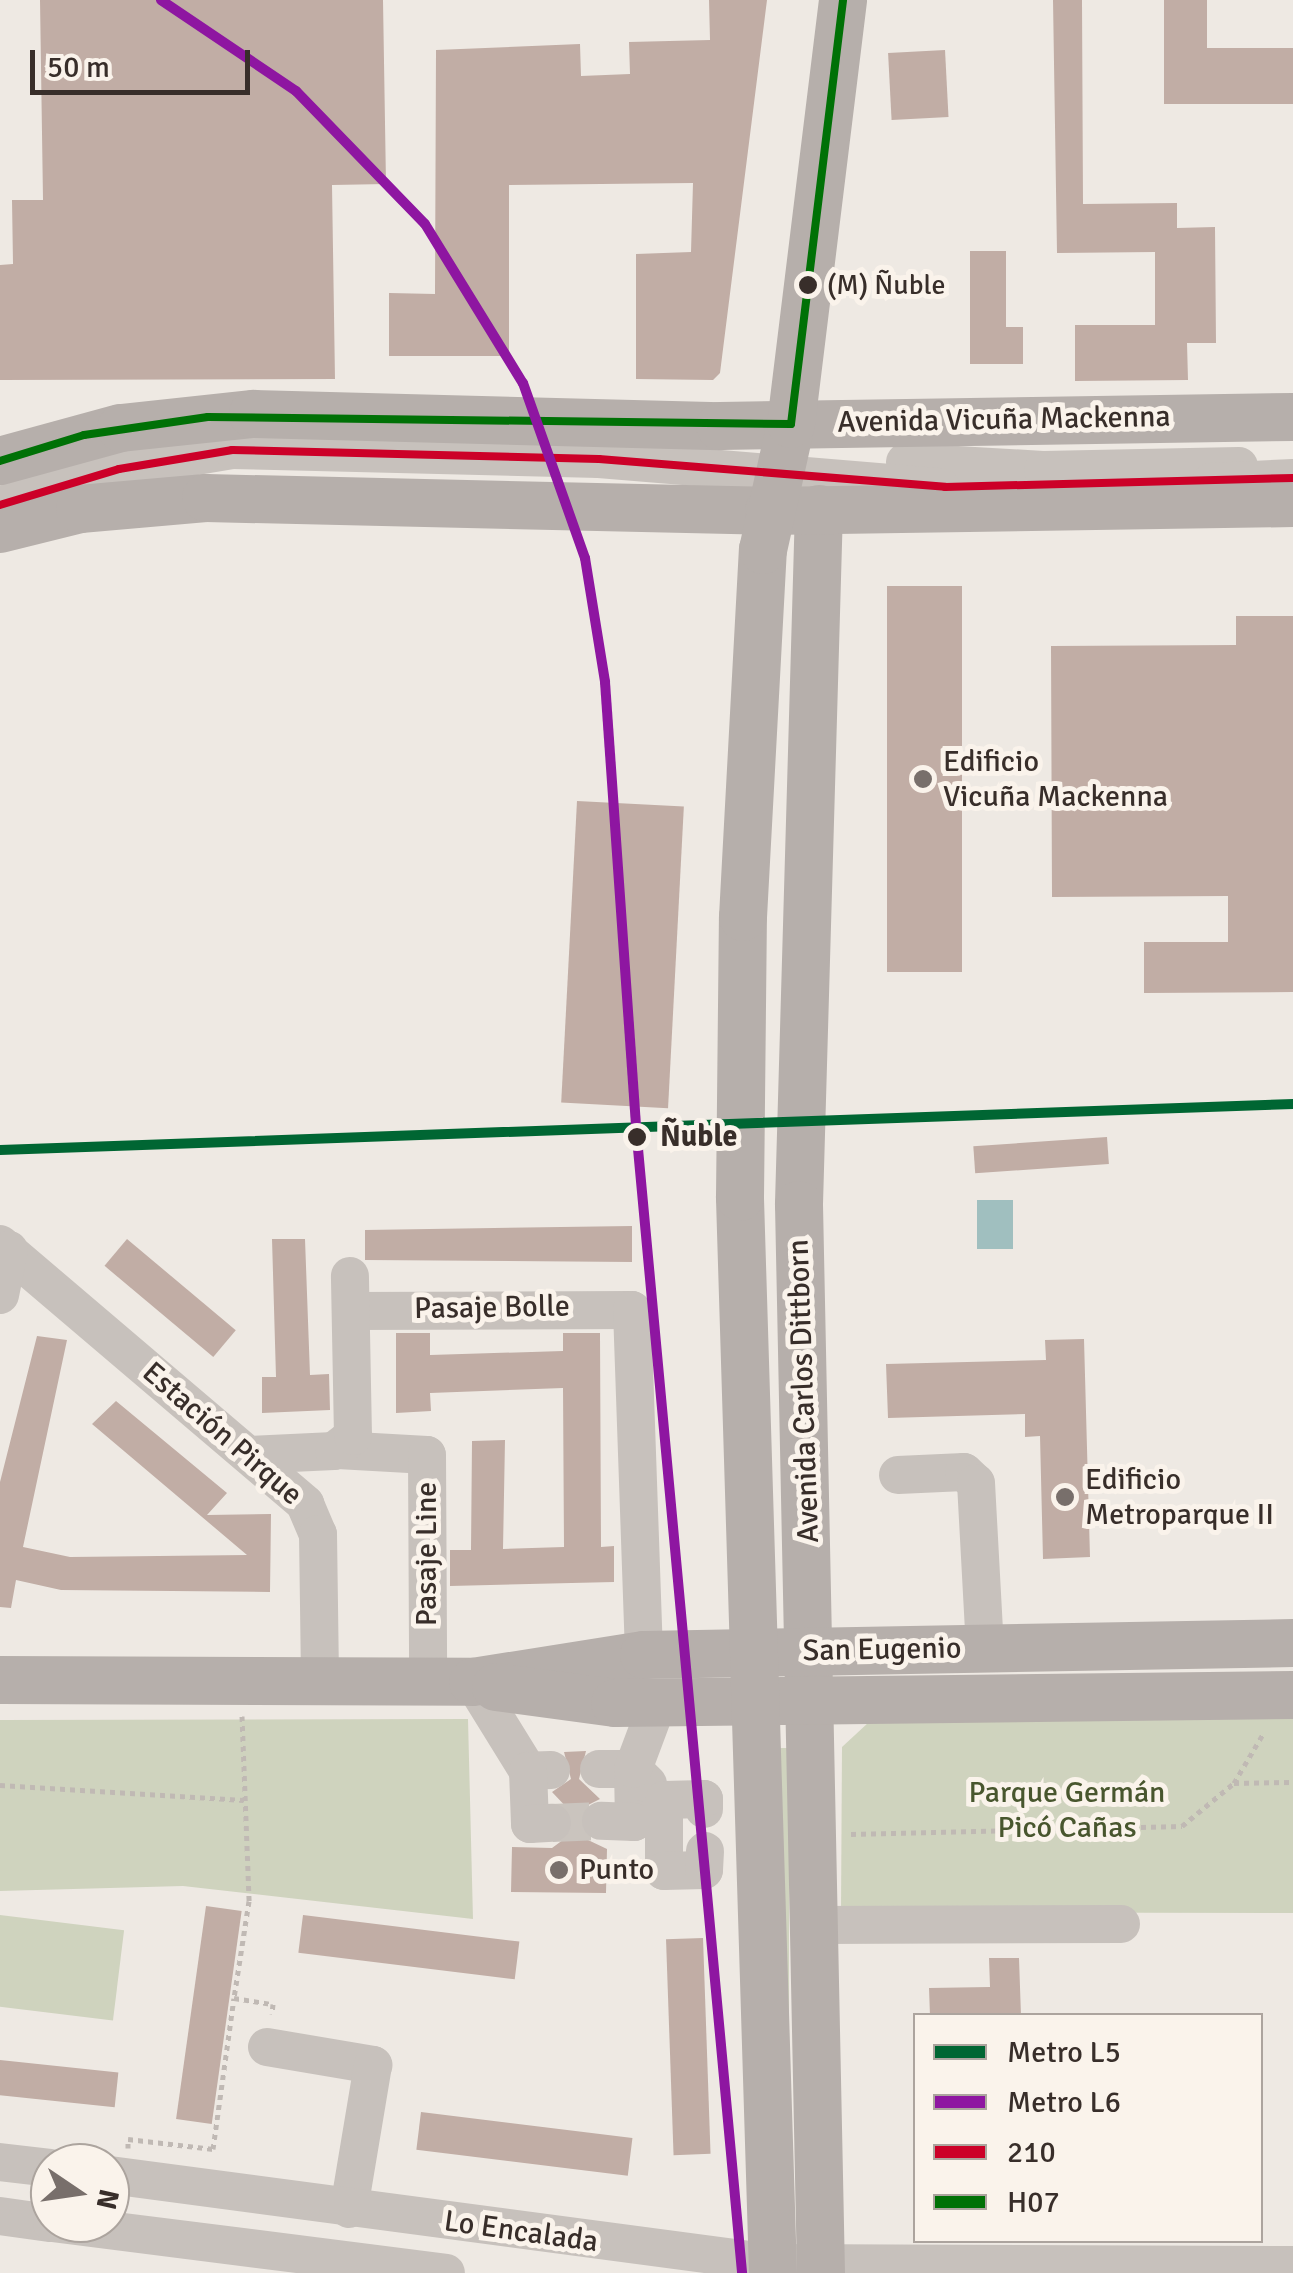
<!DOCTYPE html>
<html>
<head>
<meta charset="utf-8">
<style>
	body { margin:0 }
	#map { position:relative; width:1293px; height:2273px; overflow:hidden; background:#eee9e3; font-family:Signika,sans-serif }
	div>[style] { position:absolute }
	.green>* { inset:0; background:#cfd3be; transform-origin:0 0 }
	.water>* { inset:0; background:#a0bfbf; transform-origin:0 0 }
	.building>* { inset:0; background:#c1ada5; transform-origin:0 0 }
	.minor-tunnel>* { height:38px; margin-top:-19px; transform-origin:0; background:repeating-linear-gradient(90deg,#cac4be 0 38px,transparent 0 57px) }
	.path>* { height:5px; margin-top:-2.5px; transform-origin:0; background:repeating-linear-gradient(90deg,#c0b9b4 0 5px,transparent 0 10px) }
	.minor>* { height:38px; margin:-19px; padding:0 19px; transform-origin:19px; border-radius:19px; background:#c7c1bc }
	.major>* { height:48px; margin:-24px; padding:0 24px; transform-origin:24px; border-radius:24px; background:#b6afab }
	.bus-1>* { height:8px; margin:-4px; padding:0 4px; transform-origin:4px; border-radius:4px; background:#cc0028 }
	.bus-2>* { height:8px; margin:-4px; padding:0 4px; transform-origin:4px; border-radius:4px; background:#007106 }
	.metro-1>* { height:10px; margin:-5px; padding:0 5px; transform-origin:5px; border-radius:5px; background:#063 }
	.metro-2>* { height:10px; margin:-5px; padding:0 5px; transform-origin:5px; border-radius:5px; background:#8e16a1 }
	.dots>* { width:28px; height:28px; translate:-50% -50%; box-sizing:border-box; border:5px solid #faf3eb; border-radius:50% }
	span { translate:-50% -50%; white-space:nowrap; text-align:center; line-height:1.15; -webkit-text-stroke:10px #faf3eb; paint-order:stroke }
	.bus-label { font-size:28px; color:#382e2a }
	.left { translate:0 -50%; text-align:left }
	.street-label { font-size:30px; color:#382e2a }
	.poi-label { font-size:30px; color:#382e2a }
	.stop-label { font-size:30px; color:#382e2a; font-weight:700 }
	.park-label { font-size:30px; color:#48562e }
	.legend { position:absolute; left:913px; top:2013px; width:350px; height:230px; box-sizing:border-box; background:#faf3eb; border:2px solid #aca49e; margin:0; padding:12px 18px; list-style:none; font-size:30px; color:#382e2a }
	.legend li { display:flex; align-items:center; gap:20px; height:50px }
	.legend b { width:50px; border:2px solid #aca49e }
	.north { position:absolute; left:30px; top:2143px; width:100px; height:100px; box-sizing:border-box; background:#faf3eb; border:2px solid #aca49e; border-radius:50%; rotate:103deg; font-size:28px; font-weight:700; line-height:40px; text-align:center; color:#382e2a }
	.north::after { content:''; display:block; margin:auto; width:35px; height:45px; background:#786f6b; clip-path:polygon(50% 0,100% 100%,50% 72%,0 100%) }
	.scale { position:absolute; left:30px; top:50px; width:220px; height:45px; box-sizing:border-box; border:5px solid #382e2a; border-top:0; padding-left:12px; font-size:30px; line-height:35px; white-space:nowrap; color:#382e2a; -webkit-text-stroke:8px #faf3eb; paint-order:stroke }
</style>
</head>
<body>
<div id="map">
	<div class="green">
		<i style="clip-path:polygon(1293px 1707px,1293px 1913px,841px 1912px,842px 1747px,882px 1710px)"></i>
		<i style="clip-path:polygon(468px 1719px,473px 1919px,183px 1886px,0 1891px,0 1720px)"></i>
		<i style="left:778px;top:1748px;width:11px;height:453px"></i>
		<i style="left:0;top:1915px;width:125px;height:91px;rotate:7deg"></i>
	</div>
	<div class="water">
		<i style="left:977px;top:1200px;width:36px;height:49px"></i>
	</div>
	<div class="building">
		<i style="clip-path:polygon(40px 0,383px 0,386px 184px,332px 185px,335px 379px,0 380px,0 265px,13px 264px,12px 200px,43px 200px)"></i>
		<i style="clip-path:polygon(709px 0,767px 0,720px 373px,713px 380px,636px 379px,636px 254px,691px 252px,693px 183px,509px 185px,509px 356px,389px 356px,389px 293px,435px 294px,436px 50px,580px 44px,581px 76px,630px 74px,629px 42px,710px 40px)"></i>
		<i style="clip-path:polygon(1053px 0,1082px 0,1083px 204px,1177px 203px,1177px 228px,1215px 227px,1216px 343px,1187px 343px,1188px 380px,1075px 381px,1075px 325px,1155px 325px,1155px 252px,1057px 253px)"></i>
		<i style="clip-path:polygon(1164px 0,1207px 0,1207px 48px,1293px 48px,1293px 104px,1164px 104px)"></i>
		<i style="left:945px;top:50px;width:67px;height:57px;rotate:87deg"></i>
		<i style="clip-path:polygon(970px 251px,1006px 251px,1006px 327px,1023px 327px,1023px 364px,970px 364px)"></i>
		<i style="left:887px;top:586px;width:75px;height:386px"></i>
		<i style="clip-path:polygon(1236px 616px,1293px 616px,1293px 992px,1144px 993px,1144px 942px,1228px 942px,1228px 896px,1052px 897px,1051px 646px,1236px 645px)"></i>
		<i style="left:577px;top:801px;width:107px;height:302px;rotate:3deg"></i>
		<i style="left:1107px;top:1137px;width:27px;height:134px;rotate:86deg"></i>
		<i style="clip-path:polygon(632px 1226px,632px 1262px,365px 1260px,365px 1230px)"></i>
		<i style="left:127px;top:1239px;width:142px;height:35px;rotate:40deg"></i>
		<i style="clip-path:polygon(272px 1239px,305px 1239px,310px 1375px,329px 1374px,330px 1410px,262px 1413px,262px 1377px,276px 1377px)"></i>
		<i style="clip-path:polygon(396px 1333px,430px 1333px,430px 1355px,563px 1351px,563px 1333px,600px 1333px,601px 1547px,614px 1546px,614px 1582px,450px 1586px,450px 1550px,471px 1550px,472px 1441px,505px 1440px,503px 1549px,564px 1547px,563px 1388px,430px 1393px,431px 1411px,396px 1413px)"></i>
		<i style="clip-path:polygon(37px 1336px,67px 1340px,23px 1547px,70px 1557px,247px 1555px,92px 1424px,116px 1401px,227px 1493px,207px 1515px,271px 1514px,270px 1592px,61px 1590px,16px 1580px,11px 1608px,0 1607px,0 1482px)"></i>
		<i style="clip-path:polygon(1084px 1339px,1090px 1557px,1043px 1559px,1040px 1436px,1025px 1437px,1025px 1414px,888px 1418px,886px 1364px,1046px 1360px,1045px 1340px)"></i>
		<i style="clip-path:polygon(586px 1751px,579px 1779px,600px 1799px,582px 1808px,579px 1821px,588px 1840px,607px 1849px,606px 1893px,511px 1892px,512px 1847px,552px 1848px,571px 1834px,571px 1812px,552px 1792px,571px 1779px,564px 1752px)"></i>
		<i style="left:206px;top:1906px;width:36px;height:215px;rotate:8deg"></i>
		<i style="left:303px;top:1915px;width:218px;height:38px;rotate:7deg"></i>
		<i style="left:703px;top:1938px;width:216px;height:37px;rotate:88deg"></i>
		<i style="clip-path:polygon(989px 1958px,1019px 1958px,1021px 2016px,930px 2016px,929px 1988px,990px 1987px)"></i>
		<i style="left:0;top:2060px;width:119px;height:35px;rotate:6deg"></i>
		<i style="left:421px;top:2112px;width:213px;height:38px;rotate:7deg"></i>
	</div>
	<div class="minor-tunnel">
		<i style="left:552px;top:1823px;width:49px;rotate:-2.3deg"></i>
	</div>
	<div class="path">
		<i style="left:242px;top:1716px;width:185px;rotate:87.8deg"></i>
		<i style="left:249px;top:1901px;width:98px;rotate:98.8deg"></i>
		<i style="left:234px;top:1998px;width:39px;rotate:9deg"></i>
		<i style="left:273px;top:2004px;width:10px;rotate:96deg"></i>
		<i style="left:1234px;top:1783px;width:57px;rotate:-59.4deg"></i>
		<i style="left:0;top:1785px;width:244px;rotate:3.5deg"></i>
		<i style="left:851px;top:1834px;width:331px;rotate:-1.4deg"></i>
		<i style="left:1182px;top:1826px;width:67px;rotate:-39.6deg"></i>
		<i style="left:1234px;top:1783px;width:59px;rotate:-1deg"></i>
		<i style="left:128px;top:2148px;width:9px;rotate:-90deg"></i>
		<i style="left:128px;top:2139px;width:86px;rotate:6.7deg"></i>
		<i style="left:213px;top:2149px;width:152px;rotate:-82.1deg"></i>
	</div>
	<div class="minor">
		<i style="left:905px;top:462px;width:138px;rotate:3.3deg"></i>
		<i style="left:1043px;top:470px;width:196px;rotate:-1.2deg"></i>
		<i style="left:1211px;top:482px;width:82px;rotate:-2.8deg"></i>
		<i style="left:0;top:505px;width:124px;rotate:-16.8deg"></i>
		<i style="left:119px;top:469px;width:115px;rotate:-9.5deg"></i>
		<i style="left:232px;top:450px;width:367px;rotate:1.4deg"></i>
		<i style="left:599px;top:459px;width:343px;rotate:4.7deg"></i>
		<i style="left:0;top:1244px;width:401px;rotate:40.4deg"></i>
		<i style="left:305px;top:1504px;width:33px;rotate:67deg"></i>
		<i style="left:318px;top:1534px;width:150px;rotate:89.2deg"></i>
		<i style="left:0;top:1295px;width:46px;rotate:-78.7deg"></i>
		<i style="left:351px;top:1311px;width:281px;rotate:-0.2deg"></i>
		<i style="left:632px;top:1310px;width:345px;rotate:88deg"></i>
		<i style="left:338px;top:1450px;width:89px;rotate:3.2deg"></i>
		<i style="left:427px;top:1455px;width:228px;rotate:89.7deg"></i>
		<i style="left:250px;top:1455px;width:84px;rotate:-2.7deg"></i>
		<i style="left:334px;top:1451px;width:24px;rotate:-38deg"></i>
		<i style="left:353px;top:1436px;width:160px;rotate:-91.1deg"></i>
		<i style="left:898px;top:1475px;width:66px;rotate:-2.6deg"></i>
		<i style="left:964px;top:1472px;width:16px;rotate:43deg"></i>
		<i style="left:976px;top:1483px;width:166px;rotate:86.9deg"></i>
		<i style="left:473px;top:1682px;width:105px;rotate:58.3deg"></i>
		<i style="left:599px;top:1769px;width:34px"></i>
		<i style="left:633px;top:1769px;width:53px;rotate:88.9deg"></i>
		<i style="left:634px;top:1822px;width:33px;rotate:-178deg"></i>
		<i style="left:551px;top:1770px;width:23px;rotate:178deg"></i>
		<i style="left:528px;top:1771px;width:53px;rotate:87.8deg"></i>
		<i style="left:530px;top:1824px;width:22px;rotate:-3deg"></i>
		<i style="left:648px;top:1784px;width:21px;rotate:-135deg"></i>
		<i style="left:633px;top:1769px;width:72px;rotate:-69.5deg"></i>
		<i style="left:704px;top:1809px;width:10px;rotate:-90deg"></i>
		<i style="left:704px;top:1799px;width:40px;rotate:178.6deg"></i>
		<i style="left:664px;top:1800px;width:71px;rotate:90deg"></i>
		<i style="left:664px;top:1871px;width:40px;rotate:-1.4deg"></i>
		<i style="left:704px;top:1870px;width:19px;rotate:-87deg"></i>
		<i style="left:818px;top:1925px;width:303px;rotate:-0.2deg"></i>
		<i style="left:267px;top:2047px;width:108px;rotate:9.6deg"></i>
		<i style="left:373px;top:2065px;width:146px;rotate:99.5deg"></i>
		<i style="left:0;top:2162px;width:50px;rotate:6.8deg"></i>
		<i style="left:110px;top:2175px;width:669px;rotate:7.56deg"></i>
		<i style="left:773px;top:2263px;width:520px;rotate:0.22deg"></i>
		<i style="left:0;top:2216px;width:50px;rotate:8deg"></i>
		<i style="left:52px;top:2223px;width:397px;rotate:7.2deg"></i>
	</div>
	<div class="major">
		<i style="left:0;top:461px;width:125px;rotate:-15.3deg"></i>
		<i style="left:121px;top:428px;width:133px;rotate:-6.1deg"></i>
		<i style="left:253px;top:414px;width:467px;rotate:1.5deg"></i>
		<i style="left:720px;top:426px;width:573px;rotate:-0.9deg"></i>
		<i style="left:819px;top:509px;width:696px;rotate:91.65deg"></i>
		<i style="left:799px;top:1205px;width:1068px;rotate:88.82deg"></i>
		<i style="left:0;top:529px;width:82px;rotate:-14deg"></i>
		<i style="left:80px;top:509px;width:126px;rotate:-5deg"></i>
		<i style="left:206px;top:498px;width:563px;rotate:1.32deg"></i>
		<i style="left:769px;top:511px;width:524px;rotate:-0.87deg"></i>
		<i style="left:0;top:1680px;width:473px;rotate:0.2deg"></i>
		<i style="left:473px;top:1682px;width:173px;rotate:-9deg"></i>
		<i style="left:644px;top:1655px;width:649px;rotate:-1.06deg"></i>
		<i style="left:496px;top:1687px;width:120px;rotate:7.7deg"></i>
		<i style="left:615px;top:1703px;width:678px;rotate:-0.68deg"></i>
		<i style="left:773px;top:2273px;width:1077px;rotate:-91.76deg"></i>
		<i style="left:740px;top:1197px;width:280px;rotate:-89.4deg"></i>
		<i style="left:743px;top:917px;width:368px;rotate:-86.9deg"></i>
		<i style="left:763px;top:550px;width:129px;rotate:-77.5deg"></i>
		<i style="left:791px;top:424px;width:427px;rotate:-83deg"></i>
	</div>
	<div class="bus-1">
		<i style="left:0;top:505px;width:124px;rotate:-16.8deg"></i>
		<i style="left:119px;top:469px;width:115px;rotate:-9.5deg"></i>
		<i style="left:232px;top:450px;width:367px;rotate:1.4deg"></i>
		<i style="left:599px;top:459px;width:347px;rotate:4.6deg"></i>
		<i style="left:945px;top:487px;width:348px;rotate:-1.5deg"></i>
	</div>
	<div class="bus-2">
		<i style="left:0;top:461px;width:88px;rotate:-17.2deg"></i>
		<i style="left:84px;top:435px;width:125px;rotate:-8.3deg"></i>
		<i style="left:208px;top:417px;width:583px;rotate:0.69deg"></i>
		<i style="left:791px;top:424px;width:427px;rotate:-83deg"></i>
	</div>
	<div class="metro-1">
		<i style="left:0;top:1150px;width:1294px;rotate:-2.04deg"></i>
	</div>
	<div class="metro-2">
		<i style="left:161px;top:0;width:163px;rotate:34deg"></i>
		<i style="left:296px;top:91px;width:185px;rotate:45.9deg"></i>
		<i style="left:425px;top:224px;width:187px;rotate:58.4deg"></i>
		<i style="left:523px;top:383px;width:186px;rotate:70.5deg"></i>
		<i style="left:585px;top:558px;width:126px;rotate:80.8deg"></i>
		<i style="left:605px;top:682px;width:457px;rotate:86deg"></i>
		<i style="left:637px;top:1138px;width:1140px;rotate:84.71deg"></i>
	</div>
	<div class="dots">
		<i style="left:808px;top:285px;background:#382e2a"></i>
		<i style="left:923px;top:779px;background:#786f6b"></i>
		<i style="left:637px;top:1137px;background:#382e2a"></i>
		<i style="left:1065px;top:1497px;background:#786f6b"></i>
		<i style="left:559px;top:1870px;background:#786f6b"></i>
	</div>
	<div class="bus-label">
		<span class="left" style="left:827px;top:285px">(M) Ñuble</span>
	</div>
	<div class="street-label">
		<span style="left:1004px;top:420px;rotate:-1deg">Avenida Vicuña Mackenna</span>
		<span style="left:492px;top:1308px;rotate:-1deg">Pasaje Bolle</span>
		<span style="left:804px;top:1391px;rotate:-92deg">Avenida Carlos Dittborn</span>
		<span style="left:222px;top:1434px;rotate:41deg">Estación Pirque</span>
		<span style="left:427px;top:1554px;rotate:-90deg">Pasaje Line</span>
		<span style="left:882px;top:1650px;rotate:-1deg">San Eugenio</span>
		<span style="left:521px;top:2232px;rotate:8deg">Lo Encalada</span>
	</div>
	<div class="poi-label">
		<span class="left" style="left:943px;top:779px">Edificio<br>Vicuña Mackenna</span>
		<span class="left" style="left:1085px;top:1497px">Edificio<br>Metroparque II</span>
		<span class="left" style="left:579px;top:1870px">Punto</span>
	</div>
	<div class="stop-label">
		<span class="left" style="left:660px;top:1137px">Ñuble</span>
	</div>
	<div class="park-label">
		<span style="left:1067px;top:1810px">Parque Germán<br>Picó Cañas</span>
	</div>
	<ul class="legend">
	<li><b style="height:12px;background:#063"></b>Metro L5</li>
	<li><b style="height:12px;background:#8e16a1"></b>Metro L6</li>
	<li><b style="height:12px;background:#cc0028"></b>210</li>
	<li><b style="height:12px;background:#007106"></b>H07</li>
	</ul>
	<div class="north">N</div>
	<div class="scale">50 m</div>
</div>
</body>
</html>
